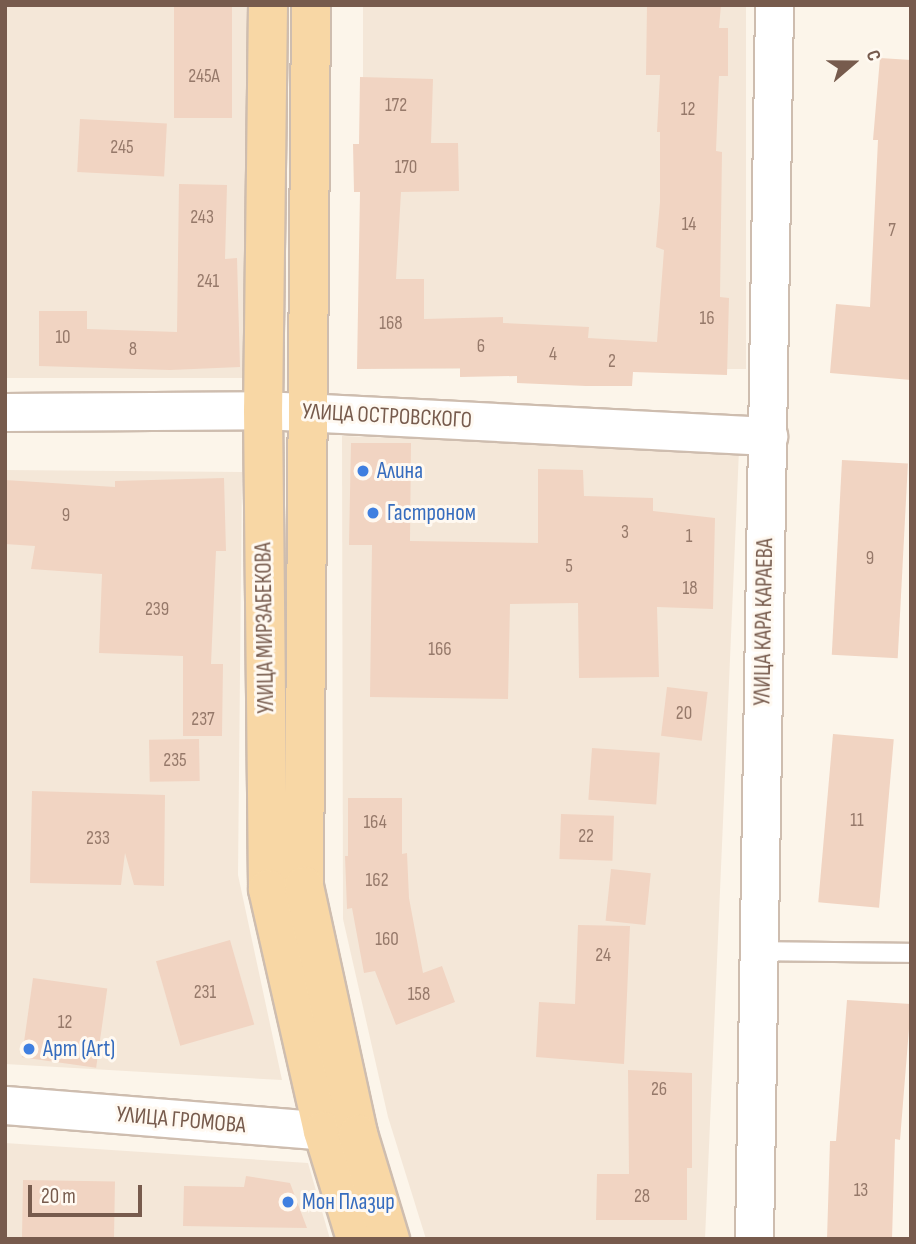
<!DOCTYPE html>
<html>
<head>
<meta charset="utf-8">
<style>
	body { margin:0 }
	#map { position:relative; width:916px; height:1244px; overflow:hidden; background:#fcf5ea; font-family:"Sofia Sans Condensed",sans-serif }
	div>[style] { position:absolute }
	.residential>* { inset:0; background:#f4e7d8; transform-origin:0 0 }
	.building>* { inset:0; background:#f1d4c2; transform-origin:0 0 }
	.roads { filter:drop-shadow(2px 0 #cebdaf) drop-shadow(-2px 0 #cebdaf) drop-shadow(0 2px #cebdaf) drop-shadow(0 -2px #cebdaf) }
	.lane>* { height:18px; margin:-9px; padding:0 9px; transform-origin:9px; border-radius:9px; background:#fff }
	.street>* { height:37px; margin:-18.5px; padding:0 18.5px; transform-origin:18.5px; border-radius:18.5px; background:#fff }
	.primary>* { height:38px; margin:-19px; padding:0 19px; transform-origin:19px; border-radius:19px; background:#f8d7a5 }
	.dots>* { width:19px; height:19px; translate:-50% -50%; box-sizing:border-box; border:4px solid #fff9f1; border-radius:50% }
	span { translate:-50% -50%; white-space:nowrap; text-align:center; line-height:1.15; -webkit-text-stroke:6px #fff9f1; paint-order:stroke }
	.number-label { font-size:19px; color:#96796a }
	.number-label span { -webkit-text-stroke-width:0 }
	.street-label { font-size:23px; color:#775b4d }
	.shop-label { font-size:23px; color:#366cbe }
	.left { translate:0 -50%; text-align:left }
	.frame { position:absolute; inset:0; border:7px solid #775b4d; pointer-events:none }
	.north { position:absolute; left:818px; top:28px; width:70px; height:70px; -webkit-text-stroke:5px #fff9f1; paint-order:stroke; rotate:70deg; font-size:19px; font-weight:700; line-height:28px; text-align:center; color:#775b4d }
	.north::after { content:''; display:block; margin:auto; width:24px; height:32px; background:#775b4d; clip-path:polygon(50% 0,100% 100%,50% 72%,0 100%) }
	.scale { position:absolute; left:28px; top:1185px; width:114px; height:32px; box-sizing:border-box; border:4px solid #775b4d; border-top:0; padding-left:9px; font-size:21px; line-height:24px; white-space:nowrap; color:#775b4d; -webkit-text-stroke:5px #fff9f1; paint-order:stroke }
</style>
</head>
<body>
<div id="map">
	<div class="residential">
		<i style="left:5px;top:5px;width:245px;height:373px"></i>
		<i style="left:363px;top:5px;width:383px;height:364px"></i>
		<i style="clip-path:polygon(342px 436px,739px 450px,705px 1239px,426px 1239px,388px 1117px,343px 919px)"></i>
		<i style="clip-path:polygon(5px 470px,242px 472px,238px 875px,282px 1080px,5px 1064px)"></i>
		<i style="clip-path:polygon(5px 1143px,308px 1163px,330px 1239px,5px 1239px)"></i>
	</div>
	<div class="building">
		<i style="left:174px;top:5px;width:58px;height:113px"></i>
		<i style="clip-path:polygon(647px 5px,721px 5px,719px 28px,728px 28px,728px 76px,719px 76px,716px 151px,722px 152px,720px 297px,729px 298px,727px 375px,633px 372px,632px 386px,586px 386px,517px 383px,517px 376px,460px 377px,460px 368px,357px 369px,360px 192px,354px 192px,353px 144px,359px 144px,360px 77px,433px 79px,431px 143px,458px 143px,459px 191px,401px 192px,396px 279px,424px 279px,424px 319px,503px 317px,503px 323px,589px 327px,588px 338px,657px 342px,664px 250px,656px 247px,660px 202px,660px 132px,657px 132px,660px 75px,646px 75px)"></i>
		<i style="clip-path:polygon(880px 58px,911px 60px,911px 380px,830px 373px,836px 304px,870px 307px,878px 140px,873px 140px)"></i>
		<i style="left:80px;top:119px;width:87px;height:53px;rotate:3deg"></i>
		<i style="clip-path:polygon(179px 184px,227px 185px,225px 259px,237px 258px,240px 367px,170px 370px,39px 366px,39px 311px,87px 311px,87px 329px,177px 332px)"></i>
		<i style="clip-path:polygon(351px 443px,411px 443px,410px 541px,538px 543px,538px 469px,583px 470px,584px 496px,653px 498px,653px 511px,715px 518px,713px 609px,657px 607px,659px 677px,579px 678px,578px 603px,510px 604px,508px 699px,370px 697px,372px 545px,349px 545px)"></i>
		<i style="left:842px;top:460px;width:66px;height:195px;rotate:3deg"></i>
		<i style="clip-path:polygon(224px 478px,226px 551px,216px 551px,211px 664px,223px 664px,222px 736px,183px 736px,183px 656px,99px 653px,102px 574px,31px 569px,35px 546px,5px 544px,5px 480px,115px 487px,115px 481px)"></i>
		<i style="left:667px;top:687px;width:41px;height:49px;rotate:7deg"></i>
		<i style="left:833px;top:734px;width:61px;height:169px;rotate:5deg"></i>
		<i style="left:199px;top:739px;width:42px;height:50px;rotate:89deg"></i>
		<i style="left:592px;top:748px;width:68px;height:52px;rotate:4deg"></i>
		<i style="clip-path:polygon(32px 791px,165px 795px,164px 886px,134px 885px,125px 853px,121px 885px,30px 883px)"></i>
		<i style="clip-path:polygon(348px 798px,402px 798px,402px 854px,407px 853px,409px 898px,423px 973px,442px 966px,455px 1002px,396px 1025px,375px 971px,364px 973px,352px 908px,347px 909px,345px 856px,348px 856px)"></i>
		<i style="left:561px;top:814px;width:53px;height:45px;rotate:2deg"></i>
		<i style="left:611px;top:869px;width:40px;height:52px;rotate:6deg"></i>
		<i style="clip-path:polygon(578px 925px,630px 926px,624px 1064px,536px 1057px,539px 1002px,575px 1004px)"></i>
		<i style="left:230px;top:940px;width:88px;height:77px;rotate:74deg"></i>
		<i style="left:33px;top:978px;width:75px;height:80px;rotate:8deg"></i>
		<i style="clip-path:polygon(847px 1000px,911px 1004px,900px 1140px,895px 1139px,892px 1239px,827px 1239px,830px 1141px,836px 1141px)"></i>
		<i style="clip-path:polygon(628px 1070px,692px 1073px,692px 1168px,687px 1168px,687px 1220px,596px 1220px,597px 1174px,629px 1174px)"></i>
		<i style="clip-path:polygon(246px 1176px,290px 1183px,307px 1228px,183px 1226px,184px 1186px,244px 1187px)"></i>
		<i style="left:23px;top:1180px;width:92px;height:59px;rotate:1deg"></i>
	</div>
	<div class="roads">
		<div class="lane">
			<i style="left:757px;top:951px;width:154px;rotate:0.7deg"></i>
		</div>
		<div class="street">
			<i style="left:5px;top:412px;width:258px;rotate:-0.4deg"></i>
			<i style="left:263px;top:410px;width:506px;rotate:2.95deg"></i>
			<i style="left:5px;top:1105px;width:349px;rotate:4.6deg"></i>
			<i style="left:754px;top:1239px;width:1234px;rotate:-89.07deg"></i>
		</div>
		<div class="primary">
			<i style="left:268px;top:5px;width:405px;rotate:90.7deg"></i>
			<i style="left:263px;top:410px;width:479px;rotate:89.4deg"></i>
			<i style="left:268px;top:889px;width:248px;rotate:77.2deg"></i>
			<i style="left:323px;top:1131px;width:113px;rotate:73deg"></i>
			<i style="left:311px;top:5px;width:881px;rotate:90.46deg"></i>
			<i style="left:304px;top:886px;width:254px;rotate:77.7deg"></i>
			<i style="left:358px;top:1134px;width:110px;rotate:73.1deg"></i>
		</div>
	</div>
	<div class="dots">
		<i style="left:363px;top:471px;background:#3f7fe0"></i>
		<i style="left:373px;top:513px;background:#3f7fe0"></i>
		<i style="left:29px;top:1049px;background:#3f7fe0"></i>
		<i style="left:288px;top:1202px;background:#3f7fe0"></i>
	</div>
	<div class="number-label">
		<span style="left:204px;top:77px">245А</span>
		<span style="left:396px;top:106px">172</span>
		<span style="left:688px;top:110px">12</span>
		<span style="left:122px;top:148px">245</span>
		<span style="left:406px;top:168px">170</span>
		<span style="left:202px;top:218px">243</span>
		<span style="left:689px;top:225px">14</span>
		<span style="left:892px;top:231px">7</span>
		<span style="left:208px;top:282px">241</span>
		<span style="left:707px;top:319px">16</span>
		<span style="left:391px;top:324px">168</span>
		<span style="left:63px;top:338px">10</span>
		<span style="left:481px;top:347px">6</span>
		<span style="left:133px;top:350px">8</span>
		<span style="left:553px;top:355px">4</span>
		<span style="left:612px;top:362px">2</span>
		<span style="left:66px;top:516px">9</span>
		<span style="left:625px;top:533px">3</span>
		<span style="left:689px;top:537px">1</span>
		<span style="left:870px;top:559px">9</span>
		<span style="left:569px;top:567px">5</span>
		<span style="left:690px;top:589px">18</span>
		<span style="left:157px;top:610px">239</span>
		<span style="left:440px;top:650px">166</span>
		<span style="left:684px;top:714px">20</span>
		<span style="left:203px;top:720px">237</span>
		<span style="left:175px;top:761px">235</span>
		<span style="left:857px;top:821px">11</span>
		<span style="left:375px;top:823px">164</span>
		<span style="left:586px;top:837px">22</span>
		<span style="left:98px;top:839px">233</span>
		<span style="left:377px;top:881px">162</span>
		<span style="left:387px;top:940px">160</span>
		<span style="left:603px;top:956px">24</span>
		<span style="left:205px;top:993px">231</span>
		<span style="left:419px;top:995px">158</span>
		<span style="left:65px;top:1023px">12</span>
		<span style="left:659px;top:1090px">26</span>
		<span style="left:861px;top:1191px">13</span>
		<span style="left:642px;top:1197px">28</span>
	</div>
	<div class="street-label">
		<span style="left:387px;top:416px;rotate:3deg">УЛИЦА ОСТРОВСКОГО</span>
		<span style="left:764px;top:622px;rotate:-89deg">УЛИЦА КАРА КАРАЕВА</span>
		<span style="left:265px;top:628px;rotate:-91deg">УЛИЦА МИРЗАБЕКОВА</span>
		<span style="left:181px;top:1120px;rotate:5deg">УЛИЦА ГРОМОВА</span>
	</div>
	<div class="shop-label">
		<span class="left" style="left:377px;top:471px">Алина</span>
		<span class="left" style="left:387px;top:513px">Гастроном</span>
		<span class="left" style="left:43px;top:1049px">Арт (Art)</span>
		<span class="left" style="left:302px;top:1202px">Мон Плазир</span>
	</div>
	<div class="frame"></div>
	<div class="north">С</div>
	<div class="scale">20 m</div>
</div>
</body>
</html>
